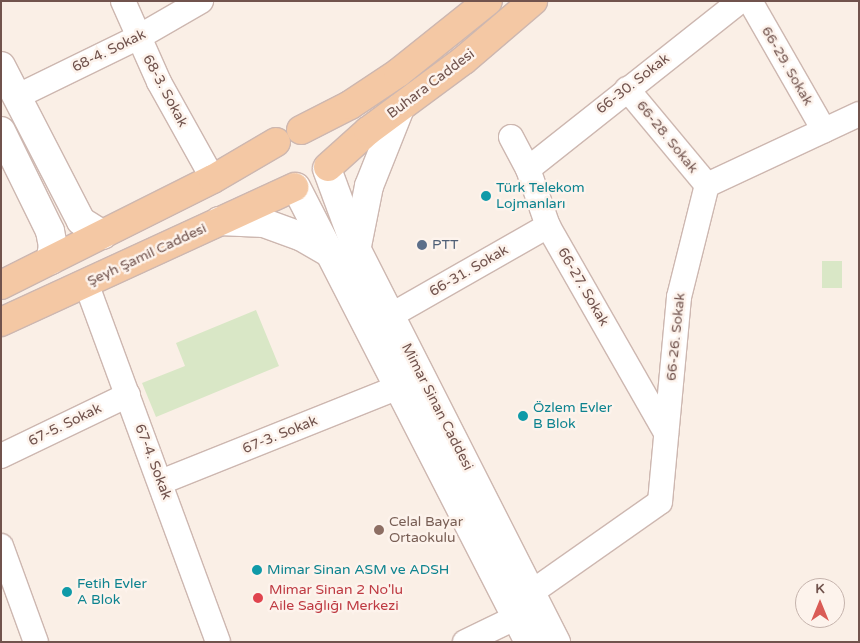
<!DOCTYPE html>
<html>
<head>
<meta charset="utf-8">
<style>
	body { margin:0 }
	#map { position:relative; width:860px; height:643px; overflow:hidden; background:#faefe6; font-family:"Varela Round",sans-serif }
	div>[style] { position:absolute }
	.green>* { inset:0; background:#d9e7c6; transform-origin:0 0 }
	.roads { filter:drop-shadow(1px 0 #cdb7b0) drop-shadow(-1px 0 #cdb7b0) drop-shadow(0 1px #cdb7b0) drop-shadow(0 -1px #cdb7b0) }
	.street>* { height:24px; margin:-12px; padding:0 12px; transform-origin:12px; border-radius:12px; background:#fff }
	.secondary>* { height:28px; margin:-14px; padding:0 14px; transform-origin:14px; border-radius:14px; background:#fff }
	.primary>* { height:28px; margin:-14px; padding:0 14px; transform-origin:14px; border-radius:14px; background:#f4c8a4 }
	.dots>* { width:14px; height:14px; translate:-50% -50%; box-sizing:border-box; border:2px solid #fdf3ec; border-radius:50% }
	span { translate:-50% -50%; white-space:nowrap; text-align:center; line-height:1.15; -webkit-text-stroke:5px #fdf3ec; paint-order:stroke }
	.street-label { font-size:14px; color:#71534d }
	.culture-label { font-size:14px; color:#0d838f }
	.left { translate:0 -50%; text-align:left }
	.service-label { font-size:14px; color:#4e5e75 }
	.education-label { font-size:14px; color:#785e54 }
	.health-label { font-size:14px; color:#be3a42 }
	.frame { position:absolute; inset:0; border:2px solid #71534d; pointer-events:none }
	.north { position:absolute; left:795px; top:578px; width:50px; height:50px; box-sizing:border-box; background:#fdf3ec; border:1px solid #c5b3ac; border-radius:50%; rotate:0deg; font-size:14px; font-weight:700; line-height:20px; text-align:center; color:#71534d }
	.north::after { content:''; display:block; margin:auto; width:18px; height:22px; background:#da5b55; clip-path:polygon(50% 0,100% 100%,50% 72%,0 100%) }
</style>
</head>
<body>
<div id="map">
	<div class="green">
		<i style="left:822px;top:261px;width:20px;height:27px"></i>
		<i style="clip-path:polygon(256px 310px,279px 366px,156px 417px,142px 383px,185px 366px,176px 343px)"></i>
	</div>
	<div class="roads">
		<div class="street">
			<i style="left:123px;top:1px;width:89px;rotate:66deg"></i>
			<i style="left:159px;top:82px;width:111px;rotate:60.9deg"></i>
			<i style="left:750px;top:1px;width:149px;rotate:60.2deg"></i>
			<i style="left:627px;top:89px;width:125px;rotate:50.2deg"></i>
			<i style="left:16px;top:97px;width:135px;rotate:-26deg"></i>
			<i style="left:137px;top:38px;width:74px;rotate:-30deg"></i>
			<i style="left:511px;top:137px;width:36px;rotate:62deg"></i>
			<i style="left:528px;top:169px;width:60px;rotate:70.7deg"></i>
			<i style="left:548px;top:226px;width:238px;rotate:60.3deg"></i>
			<i style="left:528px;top:169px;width:270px;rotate:-38.4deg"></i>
			<i style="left:86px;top:283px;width:382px;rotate:69.8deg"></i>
			<i style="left:390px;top:316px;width:182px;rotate:-29.7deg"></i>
			<i style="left:1px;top:456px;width:141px;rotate:-25.7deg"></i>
			<i style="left:161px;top:482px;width:255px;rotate:-21.8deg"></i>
			<i style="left:1px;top:546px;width:102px;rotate:70deg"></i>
			<i style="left:532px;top:592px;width:156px;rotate:-35.1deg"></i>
			<i style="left:660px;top:502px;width:206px;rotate:-84.7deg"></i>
			<i style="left:679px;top:297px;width:115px;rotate:-76deg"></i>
			<i style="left:707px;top:185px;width:168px;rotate:-25deg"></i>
			<i style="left:465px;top:642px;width:58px;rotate:-25.7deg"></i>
		</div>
		<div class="secondary">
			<i style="left:1px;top:66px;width:174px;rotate:62.7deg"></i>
			<i style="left:81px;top:221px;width:26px;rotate:32deg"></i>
			<i style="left:1px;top:131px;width:111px;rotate:63.9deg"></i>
			<i style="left:50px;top:231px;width:15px;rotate:79deg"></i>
			<i style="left:53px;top:246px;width:15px;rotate:101deg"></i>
			<i style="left:327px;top:169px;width:86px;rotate:69.7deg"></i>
			<i style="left:357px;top:250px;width:440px;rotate:63.1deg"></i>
			<i style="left:296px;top:187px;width:511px;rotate:62.88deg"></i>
			<i style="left:219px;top:221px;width:45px;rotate:2.5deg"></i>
			<i style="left:264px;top:223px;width:38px;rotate:20deg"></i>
			<i style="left:300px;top:236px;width:34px;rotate:30deg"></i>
			<i style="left:357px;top:246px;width:61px;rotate:-78.7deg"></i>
			<i style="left:369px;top:186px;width:84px;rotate:-68.3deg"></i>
		</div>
		<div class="primary">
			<i style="left:301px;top:130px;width:55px;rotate:-27deg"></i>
			<i style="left:350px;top:105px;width:58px;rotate:-33.7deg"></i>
			<i style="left:398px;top:73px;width:115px;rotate:-38.7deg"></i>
			<i style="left:328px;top:167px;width:54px;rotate:-42deg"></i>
			<i style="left:368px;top:131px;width:119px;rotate:-36.5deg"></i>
			<i style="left:464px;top:60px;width:91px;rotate:-40.5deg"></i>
			<i style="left:1px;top:285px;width:237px;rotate:-26.6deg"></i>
			<i style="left:213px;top:179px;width:73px;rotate:-30.4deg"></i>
			<i style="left:1px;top:322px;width:323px;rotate:-24.7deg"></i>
		</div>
	</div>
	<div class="dots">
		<i style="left:486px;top:196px;background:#0f9aa8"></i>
		<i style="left:422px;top:245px;background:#5c6f8a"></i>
		<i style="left:523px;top:416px;background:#0f9aa8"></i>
		<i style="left:379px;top:530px;background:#8d6e63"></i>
		<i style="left:257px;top:570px;background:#0f9aa8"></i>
		<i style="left:67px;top:592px;background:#0f9aa8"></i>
		<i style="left:258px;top:598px;background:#e0444e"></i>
	</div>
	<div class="street-label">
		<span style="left:109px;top:51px;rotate:-26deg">68-4. Sokak</span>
		<span style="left:787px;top:66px;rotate:60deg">66-29. Sokak</span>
		<span style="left:431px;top:84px;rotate:-37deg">Buhara Caddesi</span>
		<span style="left:633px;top:84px;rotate:-38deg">66-30. Sokak</span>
		<span style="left:165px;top:91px;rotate:62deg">68-3. Sokak</span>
		<span style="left:667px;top:137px;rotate:51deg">66-28. Sokak</span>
		<span style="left:147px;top:255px;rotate:-25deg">Şeyh Şamil Caddesi</span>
		<span style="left:469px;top:271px;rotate:-30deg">66-31. Sokak</span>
		<span style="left:583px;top:287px;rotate:60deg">66-27. Sokak</span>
		<span style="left:676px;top:337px;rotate:-84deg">66-26. Sokak</span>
		<span style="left:437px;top:407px;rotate:63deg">Mimar Sinan Caddesi</span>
		<span style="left:65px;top:425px;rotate:-26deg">67-5. Sokak</span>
		<span style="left:280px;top:435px;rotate:-22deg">67-3. Sokak</span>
		<span style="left:153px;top:462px;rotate:69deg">67-4. Sokak</span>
	</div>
	<div class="culture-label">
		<span class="left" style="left:496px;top:196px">Türk Telekom<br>Lojmanları</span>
		<span class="left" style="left:533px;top:416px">Özlem Evler<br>B Blok</span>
		<span class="left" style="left:267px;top:570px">Mimar Sinan ASM ve ADSH</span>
		<span class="left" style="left:77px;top:592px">Fetih Evler<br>A Blok</span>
	</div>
	<div class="service-label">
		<span class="left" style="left:432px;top:245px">PTT</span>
	</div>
	<div class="education-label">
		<span class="left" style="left:389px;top:530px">Celal Bayar<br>Ortaokulu</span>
	</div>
	<div class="health-label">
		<span class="left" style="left:269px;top:598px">Mimar Sinan 2 No'lu<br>Aile Sağlığı Merkezi</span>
	</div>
	<div class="frame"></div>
	<div class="north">K</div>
</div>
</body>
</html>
